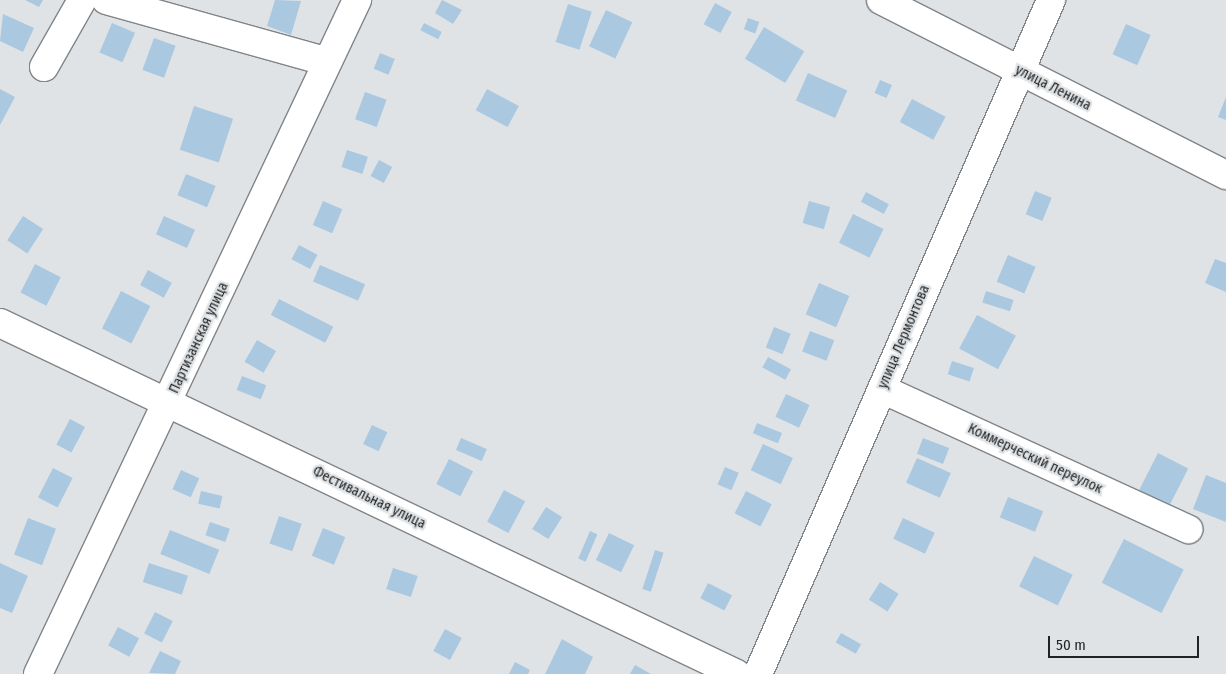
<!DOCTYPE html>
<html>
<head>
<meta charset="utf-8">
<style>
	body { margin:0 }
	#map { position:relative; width:1226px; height:674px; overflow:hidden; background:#dfe3e6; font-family:"Fira Sans Condensed",sans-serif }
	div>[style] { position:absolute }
	.building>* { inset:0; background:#abc8e1; transform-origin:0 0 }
	.roads { filter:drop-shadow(1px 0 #818588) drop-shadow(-1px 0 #818588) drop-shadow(0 1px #818588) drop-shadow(0 -1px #818588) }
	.minor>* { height:28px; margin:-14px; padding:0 14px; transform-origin:14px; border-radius:14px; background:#fff }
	span { translate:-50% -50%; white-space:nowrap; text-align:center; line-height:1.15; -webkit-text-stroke:4.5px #dfe3e6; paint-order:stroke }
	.street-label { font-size:14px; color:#212223 }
	.scale { position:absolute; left:1048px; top:636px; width:151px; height:22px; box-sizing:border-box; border:2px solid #212223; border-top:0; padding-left:6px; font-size:15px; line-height:18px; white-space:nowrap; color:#212223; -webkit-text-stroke:4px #dfe3e6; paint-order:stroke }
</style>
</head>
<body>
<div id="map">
	<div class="building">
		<i style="clip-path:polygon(25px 0,43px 0,39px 7px)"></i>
		<i style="clip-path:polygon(275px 0,301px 1px,291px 35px,267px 26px)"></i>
		<i style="clip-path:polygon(442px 0,462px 10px,453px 24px,435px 13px)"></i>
		<i style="left:715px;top:3px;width:19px;height:24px;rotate:28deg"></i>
		<i style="left:568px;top:4px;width:25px;height:40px;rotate:18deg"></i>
		<i style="left:606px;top:10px;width:29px;height:40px;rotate:25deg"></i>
		<i style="clip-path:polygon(3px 14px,34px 28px,23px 52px,0 41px)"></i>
		<i style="left:748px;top:18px;width:12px;height:12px;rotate:20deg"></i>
		<i style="left:112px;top:23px;width:25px;height:32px;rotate:23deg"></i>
		<i style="left:424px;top:23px;width:20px;height:8px;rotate:27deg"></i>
		<i style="left:1126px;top:24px;width:27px;height:33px;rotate:24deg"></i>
		<i style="left:764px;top:27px;width:47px;height:37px;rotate:31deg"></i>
		<i style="left:154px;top:38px;width:23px;height:34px;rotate:20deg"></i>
		<i style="left:380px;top:53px;width:16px;height:17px;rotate:22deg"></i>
		<i style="left:808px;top:73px;width:43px;height:30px;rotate:24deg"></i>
		<i style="left:880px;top:80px;width:13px;height:14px;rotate:23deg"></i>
		<i style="clip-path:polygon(0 89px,15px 97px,0 125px)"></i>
		<i style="left:487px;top:89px;width:36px;height:24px;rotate:28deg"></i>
		<i style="left:365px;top:92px;width:23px;height:29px;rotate:20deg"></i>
		<i style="clip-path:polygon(1226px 97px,1226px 120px,1218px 117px)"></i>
		<i style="left:912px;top:99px;width:38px;height:26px;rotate:28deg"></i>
		<i style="left:194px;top:106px;width:41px;height:46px;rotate:18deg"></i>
		<i style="left:347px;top:150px;width:22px;height:18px;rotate:18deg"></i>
		<i style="left:379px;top:160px;width:15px;height:18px;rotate:28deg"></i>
		<i style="left:186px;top:174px;width:32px;height:23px;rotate:22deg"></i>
		<i style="left:1035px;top:191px;width:18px;height:25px;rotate:22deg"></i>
		<i style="left:866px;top:192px;width:26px;height:11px;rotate:28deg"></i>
		<i style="left:323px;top:201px;width:21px;height:26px;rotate:23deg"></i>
		<i style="left:809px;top:201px;width:22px;height:23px;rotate:16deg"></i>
		<i style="left:853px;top:214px;width:34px;height:32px;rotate:26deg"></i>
		<i style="left:23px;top:216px;width:24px;height:29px;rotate:33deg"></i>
		<i style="left:164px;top:216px;width:34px;height:20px;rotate:24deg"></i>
		<i style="left:299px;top:245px;width:21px;height:16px;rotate:28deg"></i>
		<i style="left:1008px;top:255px;width:30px;height:29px;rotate:23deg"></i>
		<i style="clip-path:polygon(1215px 259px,1226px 263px,1226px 292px,1205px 283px)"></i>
		<i style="left:35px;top:264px;width:29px;height:32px;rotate:27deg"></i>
		<i style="left:320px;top:265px;width:49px;height:18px;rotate:23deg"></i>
		<i style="left:148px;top:270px;width:27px;height:17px;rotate:28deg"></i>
		<i style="left:819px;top:283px;width:33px;height:34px;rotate:23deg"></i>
		<i style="left:121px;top:291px;width:33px;height:42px;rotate:27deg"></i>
		<i style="left:986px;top:291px;width:29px;height:12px;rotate:18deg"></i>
		<i style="left:279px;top:299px;width:61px;height:18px;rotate:27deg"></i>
		<i style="left:977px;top:315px;width:44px;height:38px;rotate:28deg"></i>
		<i style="left:774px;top:327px;width:18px;height:22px;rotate:22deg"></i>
		<i style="left:810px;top:331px;width:26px;height:22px;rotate:21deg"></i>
		<i style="left:257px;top:340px;width:22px;height:25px;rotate:30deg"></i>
		<i style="left:768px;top:357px;width:26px;height:12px;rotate:28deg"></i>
		<i style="left:952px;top:361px;width:23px;height:14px;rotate:18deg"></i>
		<i style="left:242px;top:376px;width:26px;height:15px;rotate:21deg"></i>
		<i style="left:786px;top:394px;width:26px;height:25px;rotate:25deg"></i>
		<i style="left:70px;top:419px;width:17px;height:29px;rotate:28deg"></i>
		<i style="left:757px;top:423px;width:27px;height:11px;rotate:22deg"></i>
		<i style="left:372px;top:425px;width:17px;height:21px;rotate:25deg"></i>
		<i style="left:461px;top:438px;width:28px;height:13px;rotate:23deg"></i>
		<i style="left:923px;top:438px;width:28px;height:17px;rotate:21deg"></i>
		<i style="left:763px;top:444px;width:33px;height:29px;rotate:25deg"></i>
		<i style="left:1158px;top:453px;width:34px;height:44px;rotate:27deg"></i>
		<i style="left:917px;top:458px;width:37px;height:27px;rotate:24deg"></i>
		<i style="left:449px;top:459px;width:27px;height:28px;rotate:27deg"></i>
		<i style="left:725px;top:467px;width:15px;height:19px;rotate:23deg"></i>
		<i style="left:53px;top:468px;width:22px;height:33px;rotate:27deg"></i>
		<i style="left:181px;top:470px;width:20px;height:21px;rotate:24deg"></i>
		<i style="clip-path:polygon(1206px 475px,1226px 483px,1226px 522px,1193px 509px)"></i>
		<i style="left:504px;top:490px;width:24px;height:36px;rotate:28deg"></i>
		<i style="left:201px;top:491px;width:22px;height:13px;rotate:13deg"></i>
		<i style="left:746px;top:491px;width:29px;height:25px;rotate:27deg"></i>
		<i style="left:1008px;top:497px;width:38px;height:22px;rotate:22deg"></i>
		<i style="left:546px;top:507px;width:19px;height:26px;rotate:32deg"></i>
		<i style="left:279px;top:516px;width:24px;height:29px;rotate:19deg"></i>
		<i style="left:28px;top:518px;width:30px;height:39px;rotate:21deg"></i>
		<i style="left:903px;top:518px;width:35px;height:23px;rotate:25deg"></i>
		<i style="left:210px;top:522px;width:21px;height:14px;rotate:19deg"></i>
		<i style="left:323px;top:528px;width:24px;height:30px;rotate:22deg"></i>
		<i style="left:170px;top:530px;width:53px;height:26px;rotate:22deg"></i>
		<i style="left:590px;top:531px;width:8px;height:30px;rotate:23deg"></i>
		<i style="left:609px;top:533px;width:28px;height:30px;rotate:26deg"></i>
		<i style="left:1124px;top:539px;width:67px;height:49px;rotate:27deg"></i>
		<i style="left:655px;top:550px;width:9px;height:41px;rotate:18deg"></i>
		<i style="left:1034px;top:556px;width:43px;height:34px;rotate:26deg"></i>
		<i style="clip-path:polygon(0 563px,28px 576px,12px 613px,0 608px)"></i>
		<i style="left:149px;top:563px;width:41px;height:20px;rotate:18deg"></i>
		<i style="left:393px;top:568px;width:26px;height:22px;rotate:18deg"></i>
		<i style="left:880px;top:582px;width:22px;height:21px;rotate:32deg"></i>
		<i style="left:708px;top:583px;width:27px;height:17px;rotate:27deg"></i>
		<i style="left:155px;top:612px;width:20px;height:24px;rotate:27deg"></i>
		<i style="left:118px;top:627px;width:24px;height:21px;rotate:28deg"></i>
		<i style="left:445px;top:629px;width:19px;height:25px;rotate:28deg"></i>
		<i style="left:841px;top:633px;width:23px;height:11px;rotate:29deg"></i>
		<i style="clip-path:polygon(562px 639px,593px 657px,585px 674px,545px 674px)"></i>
		<i style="clip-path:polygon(160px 651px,181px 661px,175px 674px,149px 673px)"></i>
		<i style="clip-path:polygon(515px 662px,530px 670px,528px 674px,509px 674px)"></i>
		<i style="clip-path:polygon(635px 665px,651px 674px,630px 674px)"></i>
	</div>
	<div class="roads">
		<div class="minor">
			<i style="left:106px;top:0;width:230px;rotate:15.6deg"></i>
			<i style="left:881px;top:0;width:387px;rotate:26.9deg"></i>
			<i style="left:44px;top:67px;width:77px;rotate:-60.4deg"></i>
			<i style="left:0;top:323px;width:816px;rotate:25.47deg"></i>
			<i style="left:882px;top:389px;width:337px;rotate:24.6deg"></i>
			<i style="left:38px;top:674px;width:746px;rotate:-64.67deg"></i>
			<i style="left:758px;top:674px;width:735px;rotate:-66.5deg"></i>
		</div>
	</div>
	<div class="street-label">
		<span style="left:1053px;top:88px;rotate:27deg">улица Ленина</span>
		<span style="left:904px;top:337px;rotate:-67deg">улица Лермонтова</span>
		<span style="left:199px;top:338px;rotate:-65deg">Партизанская улица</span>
		<span style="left:1035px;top:459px;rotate:25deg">Коммерческий переулок</span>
		<span style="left:369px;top:498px;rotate:26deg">Фестивальная улица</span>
	</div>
	<div class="scale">50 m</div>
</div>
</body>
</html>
